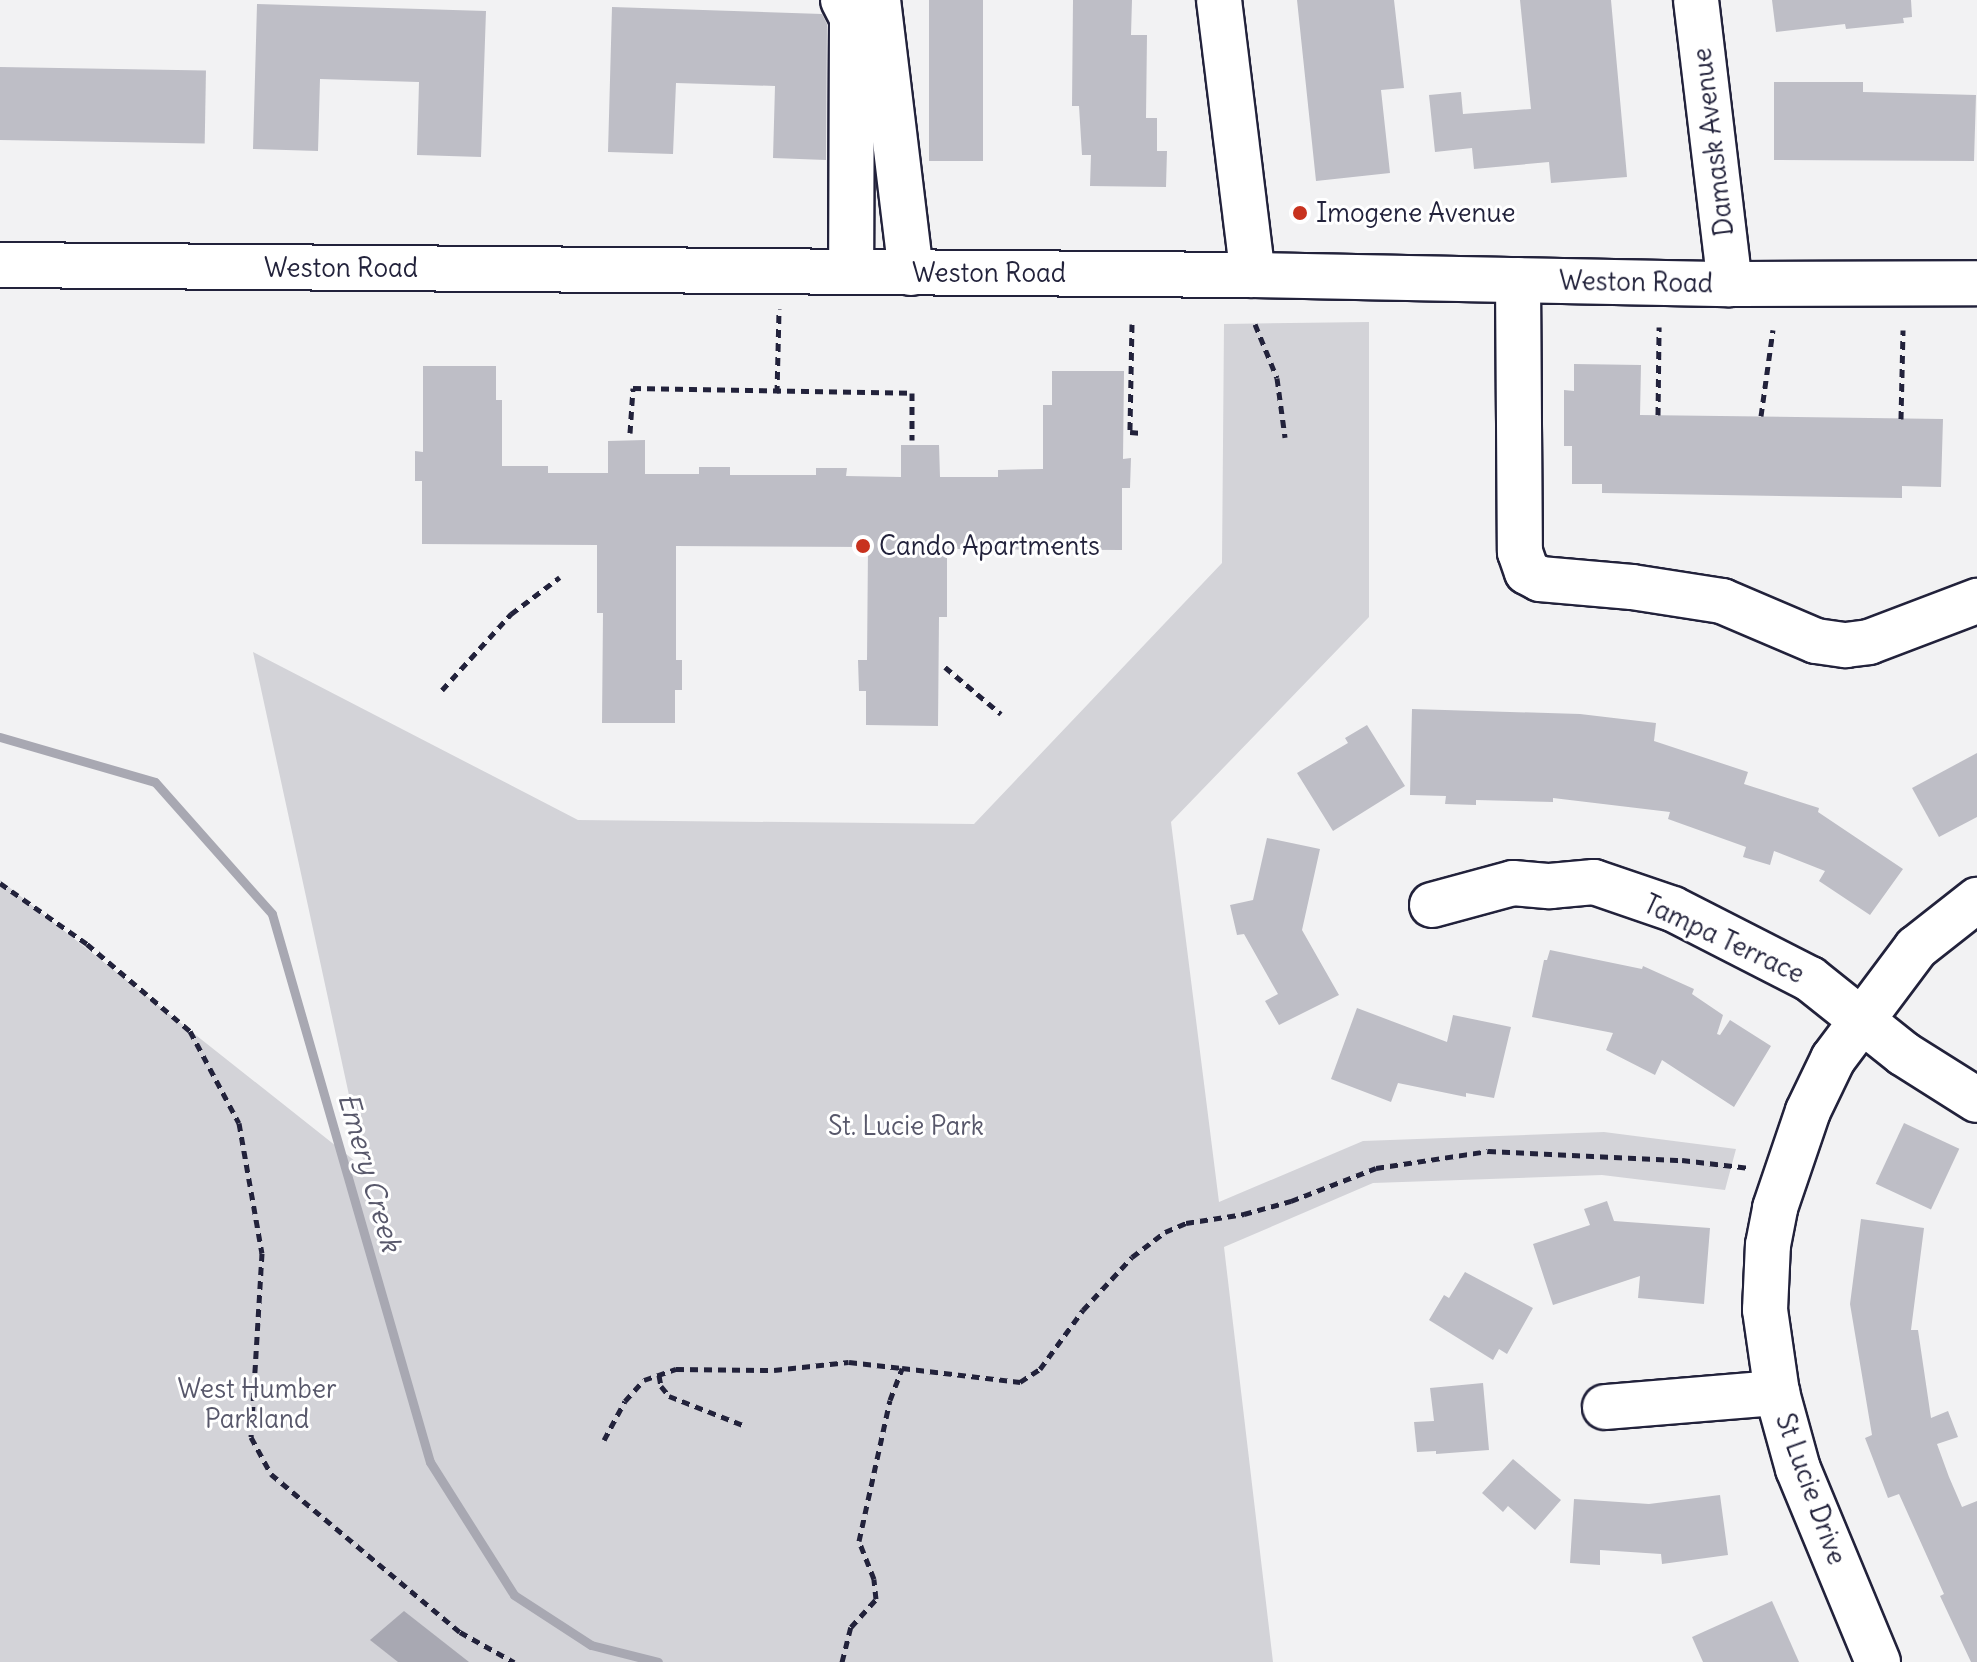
<!DOCTYPE html>
<html>
<head>
<meta charset="utf-8">
<style>
	body { margin:0 }
	#map { position:relative; width:1977px; height:1662px; overflow:hidden; background:#f2f2f3; font-family:Delius,sans-serif }
	div>[style] { position:absolute }
	.green>* { inset:0; background:#d3d3d8 }
	.water>* { inset:0; background:#a8a8b2 }
	.stream>* { height:9px; margin:-4.5px; padding:0 4.5px; transform-origin:4.5px; border-radius:4.5px; background:#a8a8b2 }
	.building>* { inset:0; background:#bebec6; transform-origin:0 0 }
	.path>* { height:5px; margin-top:-2.5px; transform-origin:0; background:repeating-linear-gradient(90deg,#22223b 0 8px,transparent 0 14px) }
	.roads { filter:drop-shadow(2px 0 #22223b) drop-shadow(-2px 0 #22223b) drop-shadow(0 2px #22223b) drop-shadow(0 -2px #22223b) }
	.minor>* { height:44px; margin:-22px; padding:0 22px; transform-origin:22px; border-radius:22px; background:#fff }
	.major>* { height:44px; margin:-22px; padding:0 22px; transform-origin:22px; border-radius:22px; background:#fff }
	.dots>* { width:22px; height:22px; translate:-50% -50%; box-sizing:border-box; border:4px solid #fff; border-radius:50% }
	span { translate:-50% -50%; white-space:nowrap; text-align:center; line-height:1.15; -webkit-text-stroke:6px #fff; paint-order:stroke }
	.street-label { font-size:26px; color:#22223b }
	.poi-label { font-size:26px; color:#22223b }
	.left { translate:0 -50%; text-align:left }
	.park-label { font-size:26px; color:#57576a }
	.water-label { font-size:28px; color:#58586b; font-style:italic }
</style>
</head>
<body>
<div id="map">
	<div class="green">
		<i style="clip-path:polygon(1369px 322px,1369px 617px,1171px 822px,1219px 1202px,1363px 1141px,1604px 1132px,1736px 1149px,1725px 1190px,1602px 1175px,1373px 1183px,1224px 1247px,1273px 1662px,0 1662px,0 880px,365px 1169px,253px 652px,578px 820px,974px 824px,1222px 563px,1224px 324px)"></i>
	</div>
	<div class="water">
		<i style="clip-path:polygon(404px 1611px,469px 1662px,398px 1662px,370px 1640px)"></i>
	</div>
	<div class="stream">
		<i style="left:0;top:737px;width:161px;rotate:16.2deg"></i>
		<i style="left:155px;top:782px;width:176px;rotate:48.4deg"></i>
		<i style="left:272px;top:914px;width:570px;rotate:73.92deg"></i>
		<i style="left:430px;top:1462px;width:157px;rotate:57.7deg"></i>
		<i style="left:514px;top:1595px;width:92px;rotate:33deg"></i>
		<i style="left:591px;top:1645px;width:69px;rotate:14.2deg"></i>
	</div>
	<div class="building">
		<i style="left:929px;top:0;width:54px;height:161px"></i>
		<i style="clip-path:polygon(1073px 0,1132px 0,1131px 35px,1147px 35px,1146px 118px,1157px 118px,1157px 151px,1167px 151px,1166px 187px,1090px 186px,1091px 155px,1082px 155px,1079px 106px,1072px 106px)"></i>
		<i style="clip-path:polygon(1297px 0,1394px 0,1404px 88px,1381px 90px,1390px 173px,1316px 181px)"></i>
		<i style="clip-path:polygon(1520px 0,1611px 0,1627px 177px,1551px 183px,1549px 162px,1474px 169px,1472px 148px,1435px 152px,1429px 95px,1461px 92px,1463px 114px,1531px 109px)"></i>
		<i style="clip-path:polygon(1772px 0,1911px 0,1912px 17px,1903px 18px,1904px 23px,1846px 29px,1845px 24px,1776px 32px)"></i>
		<i style="clip-path:polygon(257px 4px,486px 11px,481px 157px,417px 155px,419px 82px,320px 79px,318px 151px,253px 149px)"></i>
		<i style="clip-path:polygon(612px 7px,822px 14px,827px 24px,826px 160px,773px 158px,775px 86px,676px 83px,673px 154px,608px 152px)"></i>
		<i style="left:0;top:67px;width:206px;height:73px;rotate:1deg"></i>
		<i style="clip-path:polygon(1774px 82px,1863px 82px,1863px 92px,1976px 95px,1974px 161px,1774px 160px)"></i>
		<i style="clip-path:polygon(1574px 364px,1641px 365px,1640px 415px,1943px 419px,1941px 487px,1902px 486px,1902px 498px,1602px 493px,1602px 484px,1572px 484px,1572px 446px,1564px 446px,1564px 390px,1574px 391px)"></i>
		<i style="clip-path:polygon(423px 366px,496px 366px,496px 400px,502px 400px,502px 466px,548px 466px,548px 473px,608px 473px,608px 441px,645px 440px,645px 474px,699px 474px,699px 467px,730px 467px,730px 475px,816px 475px,816px 468px,847px 468px,846px 476px,901px 477px,901px 445px,939px 445px,940px 477px,998px 477px,998px 470px,1043px 469px,1043px 405px,1052px 405px,1052px 371px,1124px 371px,1123px 459px,1131px 458px,1130px 488px,1122px 488px,1122px 550px,947px 549px,947px 617px,939px 617px,938px 726px,866px 725px,866px 691px,859px 691px,858px 660px,867px 660px,868px 547px,676px 546px,676px 660px,682px 660px,682px 690px,675px 690px,675px 723px,602px 723px,603px 613px,597px 613px,597px 545px,422px 544px,422px 481px,415px 481px,415px 451px,423px 452px)"></i>
		<i style="clip-path:polygon(1412px 709px,1580px 714px,1656px 723px,1654px 741px,1748px 772px,1744px 784px,1819px 808px,1818px 812px,1903px 869px,1870px 915px,1819px 881px,1825px 871px,1774px 851px,1770px 865px,1743px 857px,1746px 847px,1668px 819px,1670px 812px,1553px 798px,1553px 802px,1476px 800px,1476px 805px,1445px 804px,1446px 796px,1410px 795px)"></i>
		<i style="clip-path:polygon(1367px 725px,1405px 786px,1333px 831px,1297px 773px,1348px 743px,1345px 738px)"></i>
		<i style="clip-path:polygon(1977px 753px,1977px 817px,1939px 837px,1912px 788px)"></i>
		<i style="clip-path:polygon(1267px 838px,1320px 849px,1302px 930px,1339px 995px,1279px 1025px,1265px 1001px,1278px 994px,1244px 934px,1237px 935px,1230px 905px,1253px 900px)"></i>
		<i style="clip-path:polygon(1550px 950px,1642px 969px,1643px 966px,1694px 989px,1692px 994px,1723px 1015px,1717px 1034px,1720px 1035px,1730px 1020px,1771px 1046px,1734px 1107px,1662px 1060px,1655px 1075px,1606px 1050px,1613px 1033px,1532px 1017px,1544px 960px,1547px 960px)"></i>
		<i style="clip-path:polygon(1357px 1008px,1447px 1042px,1453px 1015px,1511px 1027px,1494px 1098px,1466px 1093px,1466px 1097px,1398px 1083px,1391px 1102px,1331px 1079px)"></i>
		<i style="left:1904px;top:1123px;width:61px;height:67px;rotate:25deg"></i>
		<i style="clip-path:polygon(1607px 1201px,1614px 1221px,1710px 1228px,1704px 1304px,1638px 1298px,1640px 1276px,1553px 1305px,1533px 1244px,1590px 1225px,1584px 1209px)"></i>
		<i style="clip-path:polygon(1861px 1219px,1924px 1228px,1911px 1330px,1918px 1330px,1931px 1418px,1948px 1411px,1958px 1437px,1937px 1444px,1949px 1477px,1962px 1507px,1977px 1501px,1977px 1662px,1971px 1662px,1940px 1596px,1944px 1594px,1899px 1494px,1888px 1498px,1865px 1438px,1872px 1435px,1850px 1304px)"></i>
		<i style="clip-path:polygon(1465px 1272px,1533px 1308px,1507px 1354px,1499px 1349px,1493px 1360px,1429px 1320px,1444px 1295px,1449px 1298px)"></i>
		<i style="clip-path:polygon(1483px 1383px,1489px 1450px,1436px 1454px,1436px 1451px,1417px 1452px,1414px 1422px,1434px 1421px,1430px 1388px)"></i>
		<i style="clip-path:polygon(1513px 1459px,1561px 1500px,1535px 1530px,1508px 1506px,1503px 1512px,1482px 1493px)"></i>
		<i style="clip-path:polygon(1720px 1495px,1728px 1555px,1662px 1564px,1661px 1554px,1600px 1550px,1600px 1565px,1570px 1563px,1574px 1499px,1649px 1504px)"></i>
		<i style="clip-path:polygon(1772px 1601px,1799px 1662px,1703px 1662px,1692px 1637px)"></i>
	</div>
	<div class="path">
		<i style="left:1132px;top:324px;width:108px;rotate:91.1deg"></i>
		<i style="left:1130px;top:432px;width:12px;rotate:5deg"></i>
		<i style="left:1255px;top:324px;width:58px;rotate:67.8deg"></i>
		<i style="left:1277px;top:378px;width:60px;rotate:82.3deg"></i>
		<i style="left:777px;top:393px;width:84px;rotate:-88.6deg"></i>
		<i style="left:1658px;top:415px;width:88px;rotate:-89.3deg"></i>
		<i style="left:1761px;top:416px;width:87px;rotate:-82.1deg"></i>
		<i style="left:1901px;top:419px;width:89px;rotate:-88.7deg"></i>
		<i style="left:630px;top:433px;width:45px;rotate:-86.2deg"></i>
		<i style="left:633px;top:388px;width:279px;rotate:1deg"></i>
		<i style="left:912px;top:393px;width:47px;rotate:90deg"></i>
		<i style="left:945px;top:667px;width:73px;rotate:40deg"></i>
		<i style="left:442px;top:690px;width:103px;rotate:-47.8deg"></i>
		<i style="left:511px;top:614px;width:61px;rotate:-37.1deg"></i>
		<i style="left:0;top:883px;width:106px;rotate:35deg"></i>
		<i style="left:87px;top:944px;width:135px;rotate:40.2deg"></i>
		<i style="left:190px;top:1031px;width:104px;rotate:62deg"></i>
		<i style="left:239px;top:1123px;width:132px;rotate:80deg"></i>
		<i style="left:262px;top:1253px;width:184px;rotate:93.4deg"></i>
		<i style="left:251px;top:1437px;width:42px;rotate:61.6deg"></i>
		<i style="left:271px;top:1474px;width:246px;rotate:39.9deg"></i>
		<i style="left:460px;top:1632px;width:62px;rotate:29.1deg"></i>
		<i style="left:659px;top:1375px;width:11px;rotate:80deg"></i>
		<i style="left:661px;top:1386px;width:13px;rotate:51deg"></i>
		<i style="left:669px;top:1396px;width:79px;rotate:21.4deg"></i>
		<i style="left:604px;top:1440px;width:44px;rotate:-61.7deg"></i>
		<i style="left:625px;top:1401px;width:28px;rotate:-48deg"></i>
		<i style="left:644px;top:1380px;width:34px;rotate:-19deg"></i>
		<i style="left:676px;top:1369px;width:98px;rotate:0.6deg"></i>
		<i style="left:774px;top:1370px;width:75px;rotate:-6.1deg"></i>
		<i style="left:849px;top:1362px;width:53px;rotate:6.5deg"></i>
		<i style="left:842px;top:1662px;width:36px;rotate:-76deg"></i>
		<i style="left:851px;top:1627px;width:38px;rotate:-48deg"></i>
		<i style="left:876px;top:1599px;width:20px;rotate:-96deg"></i>
		<i style="left:874px;top:1579px;width:41px;rotate:-111.5deg"></i>
		<i style="left:859px;top:1541px;width:144px;rotate:-77.6deg"></i>
		<i style="left:890px;top:1400px;width:34px;rotate:-69deg"></i>
		<i style="left:902px;top:1368px;width:119px;rotate:6.8deg"></i>
		<i style="left:1020px;top:1382px;width:24px;rotate:-33deg"></i>
		<i style="left:1040px;top:1369px;width:73px;rotate:-53.9deg"></i>
		<i style="left:1083px;top:1310px;width:72px;rotate:-47.2deg"></i>
		<i style="left:1132px;top:1257px;width:41px;rotate:-37.1deg"></i>
		<i style="left:1165px;top:1232px;width:23px;rotate:-23deg"></i>
		<i style="left:1186px;top:1223px;width:59px;rotate:-8.8deg"></i>
		<i style="left:1244px;top:1214px;width:49px;rotate:-15.5deg"></i>
		<i style="left:1291px;top:1201px;width:91px;rotate:-21.2deg"></i>
		<i style="left:1376px;top:1168px;width:113px;rotate:-8.6deg"></i>
		<i style="left:1488px;top:1151px;width:194px;rotate:2.7deg"></i>
		<i style="left:1682px;top:1160px;width:68px;rotate:6.7deg"></i>
	</div>
	<div class="roads">
		<div class="minor">
			<i style="left:843px;top:0;width:20px;rotate:63deg"></i>
			<i style="left:852px;top:18px;width:254px;rotate:90.2deg"></i>
			<i style="left:878px;top:0;width:275px;rotate:83.1deg"></i>
			<i style="left:1219px;top:0;width:277px;rotate:83deg"></i>
			<i style="left:1696px;top:0;width:286px;rotate:83.2deg"></i>
			<i style="left:1518px;top:280px;width:272px;rotate:89.6deg"></i>
			<i style="left:1520px;top:552px;width:21px;rotate:71deg"></i>
			<i style="left:1527px;top:572px;width:15px;rotate:28deg"></i>
			<i style="left:1540px;top:579px;width:92px;rotate:5deg"></i>
			<i style="left:1632px;top:587px;width:91px;rotate:8.8deg"></i>
			<i style="left:1722px;top:601px;width:102px;rotate:23.1deg"></i>
			<i style="left:1816px;top:641px;width:30px;rotate:8deg"></i>
			<i style="left:1846px;top:645px;width:23px;rotate:-7deg"></i>
			<i style="left:1869px;top:642px;width:116px;rotate:-20.8deg"></i>
			<i style="left:1432px;top:905px;width:84px;rotate:-15.2deg"></i>
			<i style="left:1513px;top:883px;width:37px;rotate:5deg"></i>
			<i style="left:1550px;top:886px;width:44px;rotate:-5.2deg"></i>
			<i style="left:1594px;top:882px;width:83px;rotate:18.9deg"></i>
			<i style="left:1673px;top:909px;width:154px;rotate:27.1deg"></i>
			<i style="left:1810px;top:979px;width:120px;rotate:38.6deg"></i>
			<i style="left:1904px;top:1054px;width:86px;rotate:32.2deg"></i>
			<i style="left:1605px;top:1407px;width:173px;rotate:-4.7deg"></i>
			<i style="left:1878px;top:1662px;width:209px;rotate:-112.5deg"></i>
			<i style="left:1798px;top:1469px;width:79px;rotate:-105.4deg"></i>
			<i style="left:1777px;top:1393px;width:84px;rotate:-98.2deg"></i>
			<i style="left:1765px;top:1310px;width:65px;rotate:-87.4deg"></i>
			<i style="left:1768px;top:1245px;width:38px;rotate:-79deg"></i>
			<i style="left:1775px;top:1208px;width:102px;rotate:-71.2deg"></i>
			<i style="left:1808px;top:1111px;width:58px;rotate:-64.3deg"></i>
			<i style="left:1833px;top:1059px;width:139px;rotate:-53.2deg"></i>
			<i style="left:1916px;top:948px;width:78px;rotate:-38.2deg"></i>
		</div>
		<div class="major">
			<i style="left:0;top:265px;width:1253px;rotate:0.46deg"></i>
			<i style="left:1253px;top:275px;width:477px;rotate:1.1deg"></i>
			<i style="left:1730px;top:284px;width:247px;rotate:-0.2deg"></i>
		</div>
	</div>
	<div class="dots">
		<i style="left:1300px;top:213px;background:#c8321e"></i>
		<i style="left:863px;top:546px;background:#c8321e"></i>
	</div>
	<div class="street-label">
		<span style="left:1713px;top:142px;rotate:-97deg">Damask Avenue</span>
		<span style="left:341px;top:268px">Weston Road</span>
		<span style="left:989px;top:273px">Weston Road</span>
		<span style="left:1636px;top:282px;rotate:1deg">Weston Road</span>
		<span style="left:1724px;top:939px;rotate:25deg">Tampa Terrace</span>
		<span style="left:1811px;top:1489px;rotate:70deg">St Lucie Drive</span>
	</div>
	<div class="poi-label">
		<span class="left" style="left:1316px;top:213px">Imogene Avenue</span>
		<span class="left" style="left:879px;top:546px">Cando Apartments</span>
	</div>
	<div class="park-label">
		<span style="left:906px;top:1126px">St. Lucie Park</span>
		<span style="left:257px;top:1404px">West Humber<br>Parkland</span>
	</div>
	<div class="water-label">
		<span style="left:370px;top:1172px;rotate:74deg">Emery Creek</span>
	</div>
</div>
</body>
</html>
